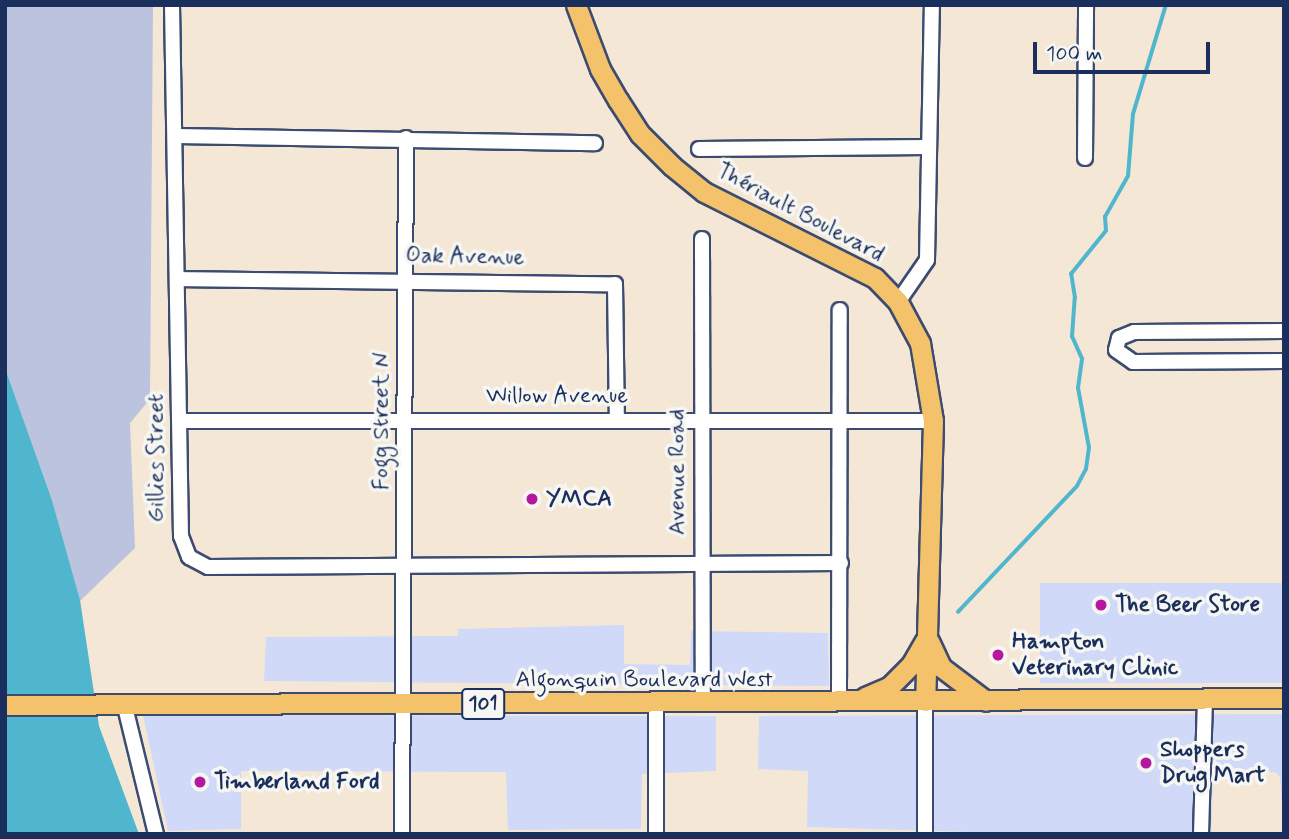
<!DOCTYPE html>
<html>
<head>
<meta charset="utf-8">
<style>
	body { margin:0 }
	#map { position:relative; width:1289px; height:839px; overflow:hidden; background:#f5e7d5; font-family:Mynerve,sans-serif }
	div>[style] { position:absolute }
	.built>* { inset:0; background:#d1d9f9; transform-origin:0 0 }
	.industrial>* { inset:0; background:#bbc3de }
	.water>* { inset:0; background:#50b6ce }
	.stream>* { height:3.5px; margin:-1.75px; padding:0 1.75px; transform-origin:1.75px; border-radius:1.75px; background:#50b6ce }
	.roads { filter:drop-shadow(2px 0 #3c4b70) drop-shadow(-2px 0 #3c4b70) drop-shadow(0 2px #3c4b70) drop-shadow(0 -2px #3c4b70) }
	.minor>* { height:14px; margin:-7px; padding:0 7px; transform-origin:7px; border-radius:7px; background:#fff }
	.major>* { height:19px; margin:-9.5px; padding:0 9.5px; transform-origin:9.5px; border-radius:9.5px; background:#f3c26a }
	.dots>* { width:19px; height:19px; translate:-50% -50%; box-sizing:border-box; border:4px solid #f6f6f2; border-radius:50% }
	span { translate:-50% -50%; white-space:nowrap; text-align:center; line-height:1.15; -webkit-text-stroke:7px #f6f6f2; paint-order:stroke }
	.shield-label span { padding:2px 5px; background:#f6f6f2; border:2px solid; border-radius:5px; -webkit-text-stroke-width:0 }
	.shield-label { font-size:21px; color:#1b2f5e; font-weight:700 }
	.street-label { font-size:23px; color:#1b2f5e }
	.poi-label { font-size:23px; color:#1b2f5e; font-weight:700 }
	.left { translate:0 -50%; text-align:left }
	.frame { position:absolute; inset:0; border:7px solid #1b2f5e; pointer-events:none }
	.scale { position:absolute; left:1033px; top:42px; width:177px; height:32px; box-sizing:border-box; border:4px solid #1b2f5e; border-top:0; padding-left:9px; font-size:21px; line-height:24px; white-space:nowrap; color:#1b2f5e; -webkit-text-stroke:5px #f6f6f2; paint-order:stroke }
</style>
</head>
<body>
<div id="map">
	<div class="built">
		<i style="left:1284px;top:583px;width:100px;height:244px;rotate:90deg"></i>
		<i style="clip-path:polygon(624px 625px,624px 664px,690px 665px,691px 631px,828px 633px,829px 686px,264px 681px,266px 637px,458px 636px,458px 629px)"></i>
		<i style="clip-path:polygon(1284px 714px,1284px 834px,1280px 777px,1275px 772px,1213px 772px,1211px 834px,1033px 834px,807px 827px,808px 771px,758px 769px,759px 716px)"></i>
		<i style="clip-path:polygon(143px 715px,716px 716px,716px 771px,642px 774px,641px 829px,508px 830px,506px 772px,241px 771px,241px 829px,168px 831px)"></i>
	</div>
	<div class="industrial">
		<i style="clip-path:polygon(5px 5px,153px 5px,150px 399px,130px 423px,135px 548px,80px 601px,52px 500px,5px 368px)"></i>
	</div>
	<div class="water">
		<i style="clip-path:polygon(5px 368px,52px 500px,80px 600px,99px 726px,139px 834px,5px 834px)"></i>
	</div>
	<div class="stream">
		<i style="left:958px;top:612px;width:173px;rotate:-46.6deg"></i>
		<i style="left:1077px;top:486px;width:19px;rotate:-62deg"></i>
		<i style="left:1086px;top:469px;width:21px;rotate:-82deg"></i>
		<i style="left:1089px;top:448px;width:61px;rotate:-100.4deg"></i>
		<i style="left:1078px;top:388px;width:29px;rotate:-82deg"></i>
		<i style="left:1082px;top:359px;width:24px;rotate:-114deg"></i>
		<i style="left:1072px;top:337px;width:39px;rotate:-86deg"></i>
		<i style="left:1075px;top:298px;width:24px;rotate:-99deg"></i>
		<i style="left:1071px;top:274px;width:55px;rotate:-50.9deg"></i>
		<i style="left:1106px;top:231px;width:14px;rotate:-94deg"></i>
		<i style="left:1105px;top:217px;width:47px;rotate:-60.7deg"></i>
		<i style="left:1128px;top:176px;width:62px;rotate:-85.4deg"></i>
		<i style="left:1133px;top:114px;width:111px;rotate:-73.2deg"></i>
	</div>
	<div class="roads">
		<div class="minor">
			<i style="left:172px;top:5px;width:531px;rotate:89.03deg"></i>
			<i style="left:181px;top:536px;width:22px;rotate:69deg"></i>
			<i style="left:189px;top:557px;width:21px;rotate:28deg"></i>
			<i style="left:208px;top:567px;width:633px;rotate:-0.36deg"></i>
			<i style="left:177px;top:136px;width:418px;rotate:1deg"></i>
			<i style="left:699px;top:149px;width:229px;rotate:-0.5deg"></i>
			<i style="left:1085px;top:158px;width:153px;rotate:-89.6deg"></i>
			<i style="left:702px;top:239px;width:465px;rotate:89.9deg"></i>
			<i style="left:179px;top:279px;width:436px;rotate:0.7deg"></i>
			<i style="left:615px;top:284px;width:135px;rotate:89.2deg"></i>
			<i style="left:898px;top:302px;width:51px;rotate:-55.4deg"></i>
			<i style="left:927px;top:260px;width:255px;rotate:-88.9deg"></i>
			<i style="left:1284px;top:331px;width:150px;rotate:179.6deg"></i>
			<i style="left:1134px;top:332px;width:16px;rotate:158deg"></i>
			<i style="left:1119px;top:338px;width:12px;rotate:104deg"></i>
			<i style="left:1116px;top:350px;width:21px;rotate:35deg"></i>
			<i style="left:1133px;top:362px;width:151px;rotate:-0.4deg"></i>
			<i style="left:180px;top:421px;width:753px"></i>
			<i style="left:839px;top:702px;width:392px;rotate:-89.9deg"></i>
			<i style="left:124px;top:703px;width:135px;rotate:76.3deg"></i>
			<i style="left:656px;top:703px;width:131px;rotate:90deg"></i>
			<i style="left:402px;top:834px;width:696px;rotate:-89.67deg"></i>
			<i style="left:925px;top:834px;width:133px;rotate:-90deg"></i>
			<i style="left:1201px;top:834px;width:135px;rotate:-88.3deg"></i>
		</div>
		<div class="major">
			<i style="left:576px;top:5px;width:68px;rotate:69.4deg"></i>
			<i style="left:600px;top:69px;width:36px;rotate:60deg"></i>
			<i style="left:618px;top:100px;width:40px;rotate:57.1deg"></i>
			<i style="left:640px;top:134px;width:45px;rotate:45deg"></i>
			<i style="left:672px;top:166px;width:41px;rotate:39.1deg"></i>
			<i style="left:704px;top:192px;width:191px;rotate:26.7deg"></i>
			<i style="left:875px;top:278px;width:33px;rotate:46deg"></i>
			<i style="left:898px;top:302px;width:47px;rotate:61.8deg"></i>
			<i style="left:920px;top:343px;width:79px;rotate:80.5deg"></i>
			<i style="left:933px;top:421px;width:280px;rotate:91.6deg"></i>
			<i style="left:929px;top:641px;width:29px;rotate:65deg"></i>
			<i style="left:941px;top:667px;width:56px;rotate:37.1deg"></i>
			<i style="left:865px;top:697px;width:26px;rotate:-23deg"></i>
			<i style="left:889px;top:687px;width:31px;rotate:-45deg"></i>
			<i style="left:911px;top:665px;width:28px;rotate:-60deg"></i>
			<i style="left:5px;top:705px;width:1279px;rotate:-0.31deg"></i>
		</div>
	</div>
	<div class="dots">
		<i style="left:532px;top:499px;background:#b5179e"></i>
		<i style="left:1101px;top:605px;background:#b5179e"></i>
		<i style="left:998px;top:655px;background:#b5179e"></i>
		<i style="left:1146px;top:763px;background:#b5179e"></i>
		<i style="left:200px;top:782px;background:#b5179e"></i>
	</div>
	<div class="shield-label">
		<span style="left:483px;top:704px">101</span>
	</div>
	<div class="street-label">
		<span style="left:800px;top:213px;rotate:28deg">Thériault Boulevard</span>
		<span style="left:465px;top:257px;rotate:1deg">Oak Avenue</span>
		<span style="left:557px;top:396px">Willow Avenue</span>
		<span style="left:382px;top:421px;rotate:-90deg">Fogg Street N</span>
		<span style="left:157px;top:458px;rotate:-90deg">Gillies Street</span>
		<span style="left:678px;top:472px;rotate:-90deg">Avenue Road</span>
		<span style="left:644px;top:680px">Algonquin Boulevard West</span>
	</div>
	<div class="poi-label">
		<span class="left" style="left:546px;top:499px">YMCA</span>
		<span class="left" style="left:1115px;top:605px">The Beer Store</span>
		<span class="left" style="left:1012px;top:655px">Hampton<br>Veterinary Clinic</span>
		<span class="left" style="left:1160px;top:763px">Shoppers<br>Drug Mart</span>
		<span class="left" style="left:214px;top:782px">Timberland Ford</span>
	</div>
	<div class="frame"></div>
	<div class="scale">100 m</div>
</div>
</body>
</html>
